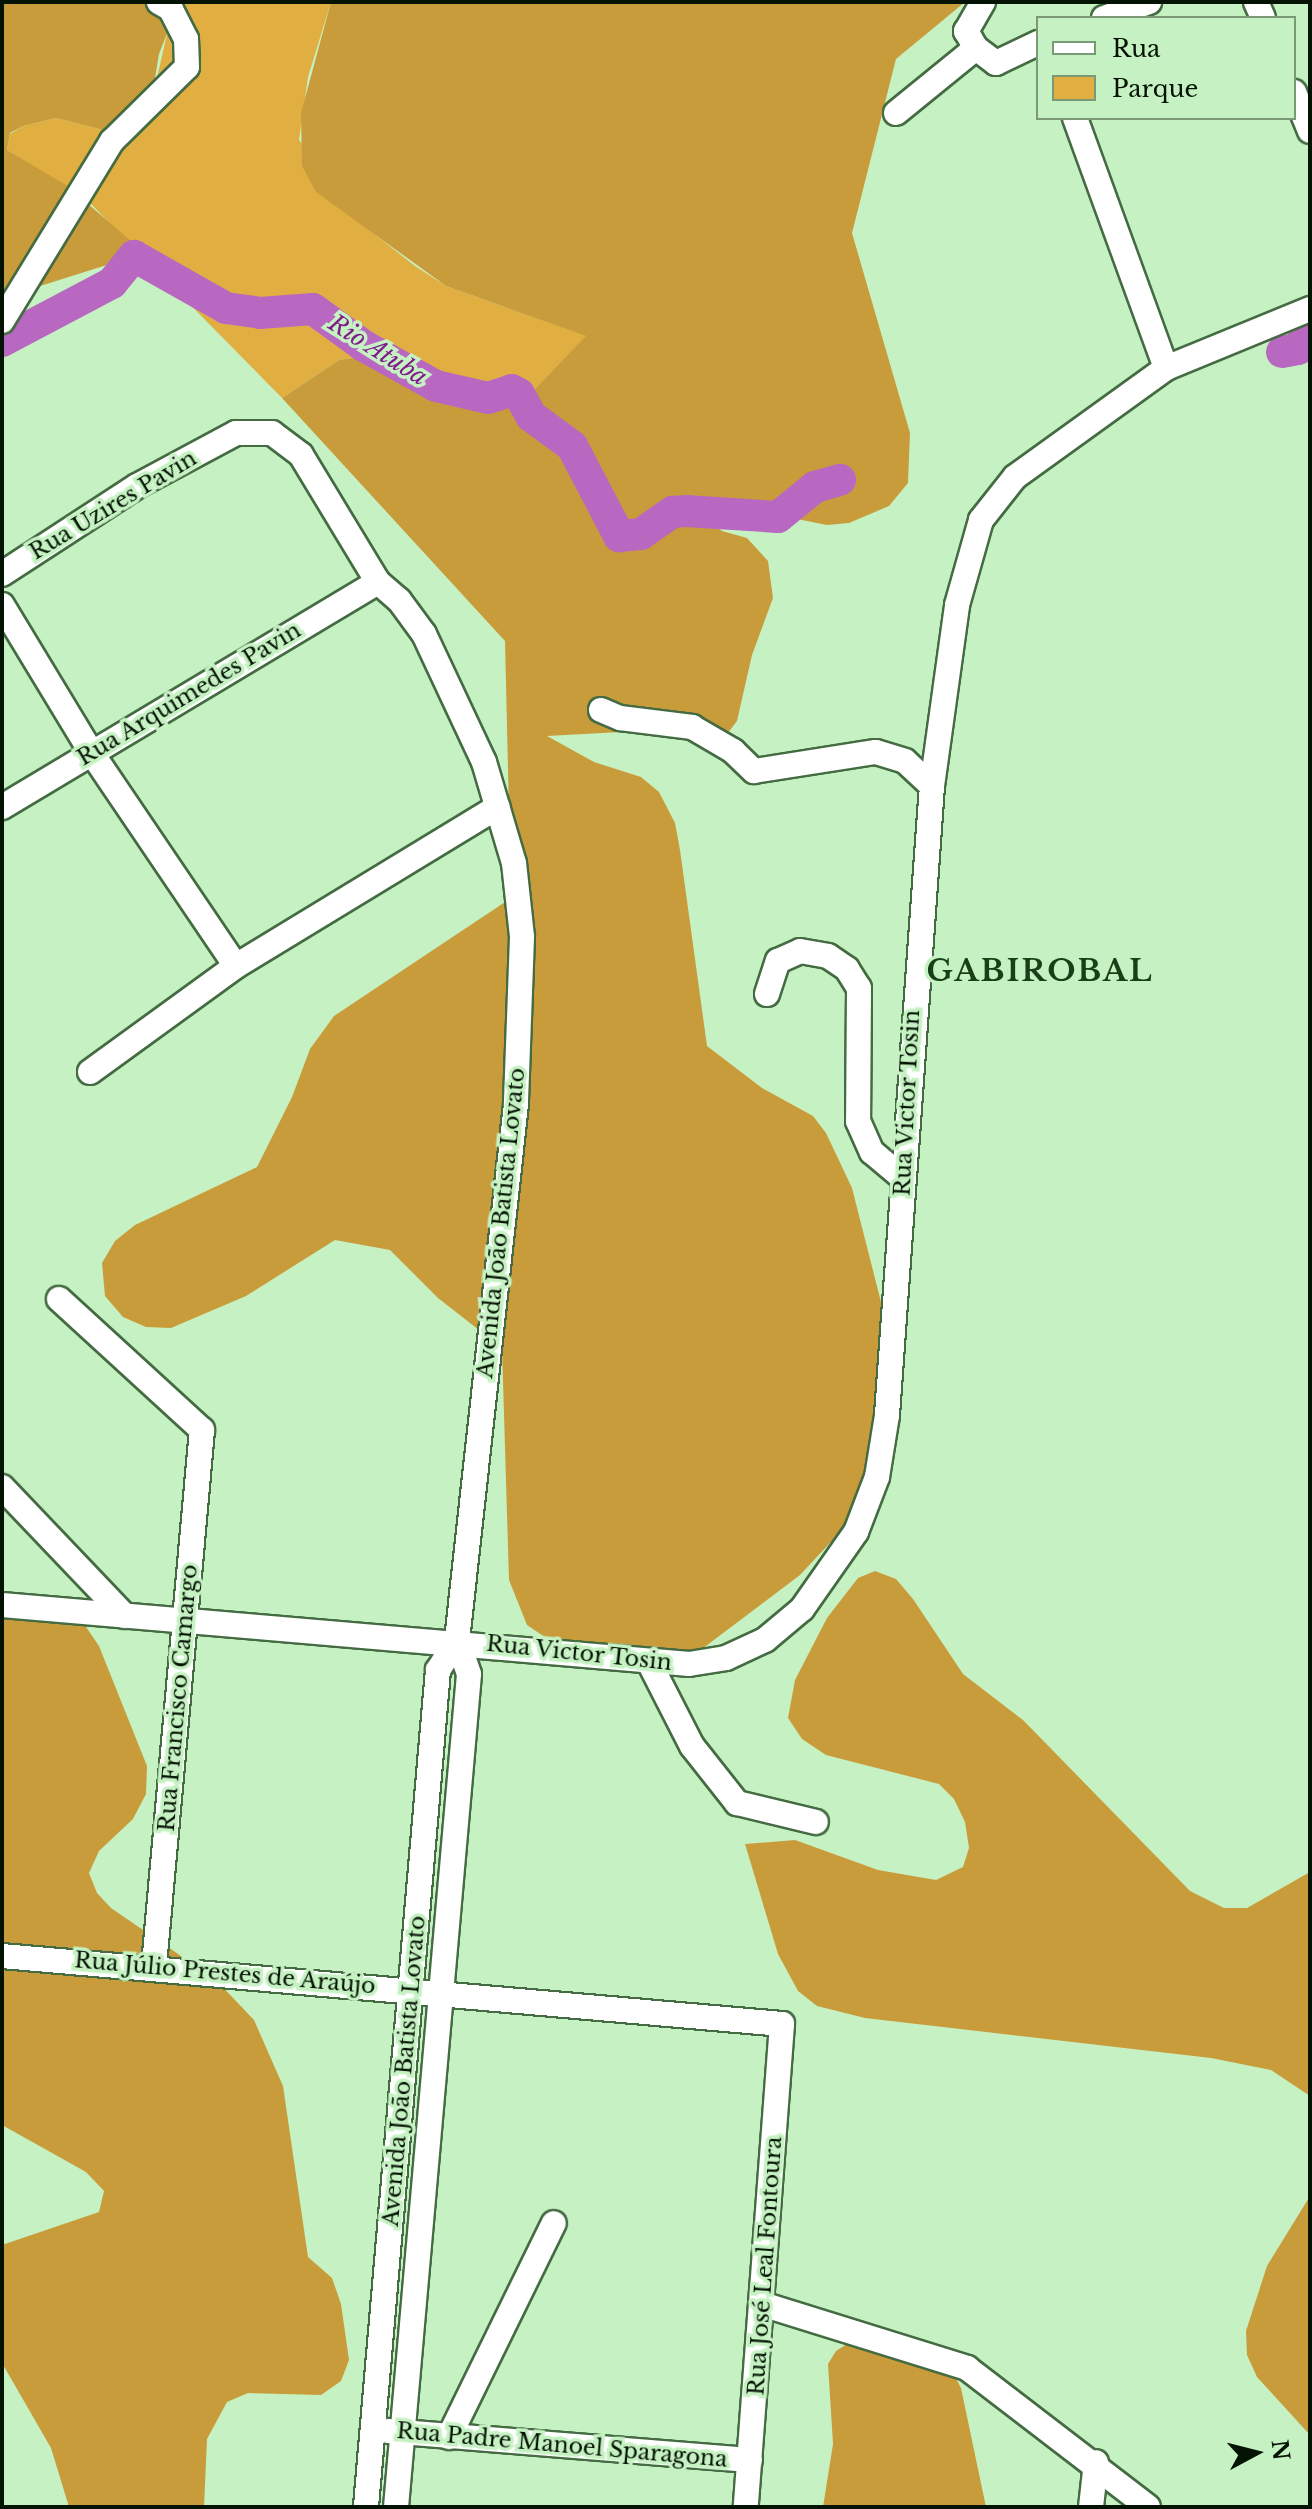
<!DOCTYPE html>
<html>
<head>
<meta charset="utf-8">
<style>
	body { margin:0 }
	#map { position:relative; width:1312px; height:2509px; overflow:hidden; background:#c6f2c3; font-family:"Libre Baskerville",serif }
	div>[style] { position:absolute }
	.green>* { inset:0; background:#e1af41 }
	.forest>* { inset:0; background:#c99c3b }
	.river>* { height:32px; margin:-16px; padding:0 16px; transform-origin:16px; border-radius:16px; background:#b968c2 }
	.roads { filter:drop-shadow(2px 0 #446b42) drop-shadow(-2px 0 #446b42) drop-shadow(0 2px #446b42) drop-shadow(0 -2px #446b42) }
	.minor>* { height:24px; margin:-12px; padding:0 12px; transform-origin:12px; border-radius:12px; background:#fff }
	span { translate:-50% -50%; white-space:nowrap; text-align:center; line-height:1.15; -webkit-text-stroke:7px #c6f2c3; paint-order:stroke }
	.street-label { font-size:22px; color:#051304 }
	.water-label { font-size:24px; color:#801c8c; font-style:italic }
	.district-label { font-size:30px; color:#193f18; font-weight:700; letter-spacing:2px }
	.frame { position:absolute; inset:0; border:4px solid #051304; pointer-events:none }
	.legend { position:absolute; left:1036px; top:16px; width:260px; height:104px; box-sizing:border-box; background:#c6f2c3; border:2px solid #799977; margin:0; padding:10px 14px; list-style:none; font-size:24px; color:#051304 }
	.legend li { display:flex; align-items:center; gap:16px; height:40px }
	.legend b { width:40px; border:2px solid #799977 }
	.north { position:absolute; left:1216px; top:2413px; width:80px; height:80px; -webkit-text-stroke:6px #c6f2c3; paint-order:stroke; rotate:83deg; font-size:22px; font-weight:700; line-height:32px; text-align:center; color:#051304 }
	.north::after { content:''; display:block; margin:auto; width:28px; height:36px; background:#051304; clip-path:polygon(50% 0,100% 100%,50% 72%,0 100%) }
</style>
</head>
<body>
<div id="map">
	<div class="green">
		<i style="clip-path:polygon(174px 2px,331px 2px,308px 77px,299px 140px,373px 233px,415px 266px,446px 286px,587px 336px,533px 391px,359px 357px,339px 360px,282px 398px,90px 203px,7px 150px,10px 134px,23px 126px,56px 118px,119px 134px,149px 114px)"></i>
	</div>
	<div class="forest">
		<i style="clip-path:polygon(2px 2px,174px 2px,176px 10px,159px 54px,149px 114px,119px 134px,56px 118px,23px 126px,10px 133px,7px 150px,66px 185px,145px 253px,2px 298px)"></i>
		<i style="clip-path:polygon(331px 2px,965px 2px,896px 59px,852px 233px,910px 433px,908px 483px,889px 506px,849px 523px,827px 525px,681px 496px,722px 531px,747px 538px,768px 561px,773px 598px,752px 655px,737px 721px,727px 734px,676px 729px,547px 736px,594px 762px,641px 777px,659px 792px,675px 823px,680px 850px,707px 1046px,762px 1088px,813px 1116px,826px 1133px,852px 1188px,881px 1302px,888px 1369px,858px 1513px,800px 1575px,686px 1661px,558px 1646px,527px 1625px,509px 1580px,502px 1348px,438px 1298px,390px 1250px,335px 1240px,246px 1296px,171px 1328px,146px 1327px,123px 1317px,105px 1296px,102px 1263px,115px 1241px,135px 1225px,257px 1167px,292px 1097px,310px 1049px,334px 1016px,511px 898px,505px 641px,282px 398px,339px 360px,359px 357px,533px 391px,586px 336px,446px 286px,316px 192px,302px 166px,301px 113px)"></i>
		<i style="clip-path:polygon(875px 1571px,896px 1579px,913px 1599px,963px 1674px,1023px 1720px,1190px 1891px,1224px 1908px,1247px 1908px,1310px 1872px,1310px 2096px,1271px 2070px,1211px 2058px,865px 2018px,817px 2006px,798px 1991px,778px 1954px,745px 1844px,795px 1840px,878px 1870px,936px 1880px,963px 1867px,969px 1848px,965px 1822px,954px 1799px,939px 1784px,826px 1755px,802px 1739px,788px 1718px,795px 1680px,827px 1618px,858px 1578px)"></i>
		<i style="clip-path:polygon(2px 1608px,66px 1615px,84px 1624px,99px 1646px,147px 1766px,146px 1794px,133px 1819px,99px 1851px,89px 1873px,97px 1893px,111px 1908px,216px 1980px,254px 2020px,283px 2086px,308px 2257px,332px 2278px,341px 2304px,349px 2360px,341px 2381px,321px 2395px,248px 2393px,227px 2402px,207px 2439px,204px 2507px,69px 2507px,51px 2448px,2px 2363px,2px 2245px,99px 2212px,104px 2191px,86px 2172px,2px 2125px)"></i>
		<i style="clip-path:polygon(1310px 2196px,1310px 2435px,1257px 2377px,1247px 2355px,1246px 2331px,1267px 2266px)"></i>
		<i style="clip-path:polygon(855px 2339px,949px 2365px,961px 2388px,986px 2507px,823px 2507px,833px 2444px,828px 2364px,836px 2351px)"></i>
	</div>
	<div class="river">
		<i style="left:2px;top:341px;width:124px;rotate:-27.8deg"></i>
		<i style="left:112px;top:283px;width:35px;rotate:-51deg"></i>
		<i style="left:134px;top:256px;width:106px;rotate:29.5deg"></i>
		<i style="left:226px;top:308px;width:34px;rotate:8deg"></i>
		<i style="left:260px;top:313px;width:53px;rotate:-4.3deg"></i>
		<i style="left:313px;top:309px;width:63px;rotate:36deg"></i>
		<i style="left:364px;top:346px;width:82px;rotate:29.1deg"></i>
		<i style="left:436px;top:386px;width:53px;rotate:13deg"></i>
		<i style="left:488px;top:398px;width:25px;rotate:-18deg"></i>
		<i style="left:512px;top:390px;width:8px;rotate:30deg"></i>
		<i style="left:519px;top:394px;width:25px;rotate:61deg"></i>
		<i style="left:531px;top:416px;width:51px;rotate:36.2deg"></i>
		<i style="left:572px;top:446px;width:102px;rotate:62.4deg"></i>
		<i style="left:619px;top:536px;width:22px;rotate:-5deg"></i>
		<i style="left:641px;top:534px;width:39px;rotate:-35deg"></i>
		<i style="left:673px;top:512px;width:13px;rotate:-4deg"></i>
		<i style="left:686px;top:511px;width:92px;rotate:3.7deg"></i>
		<i style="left:778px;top:517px;width:48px;rotate:-39deg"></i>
		<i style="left:815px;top:487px;width:26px;rotate:-16deg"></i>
		<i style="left:1282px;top:352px;width:16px;rotate:-11deg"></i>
		<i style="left:1298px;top:349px;width:24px;rotate:-60deg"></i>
	</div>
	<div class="roads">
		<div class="minor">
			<i style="left:983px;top:2px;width:34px;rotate:120deg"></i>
			<i style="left:966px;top:31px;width:20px;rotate:60deg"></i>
			<i style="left:976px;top:48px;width:25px;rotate:37deg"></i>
			<i style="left:996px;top:63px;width:47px;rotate:-25.5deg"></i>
			<i style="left:1256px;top:2px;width:17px;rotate:66deg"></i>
			<i style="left:1104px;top:18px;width:48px;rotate:-19.6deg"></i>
			<i style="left:1294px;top:92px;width:42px;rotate:67.7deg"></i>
			<i style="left:896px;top:113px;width:103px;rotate:-39.1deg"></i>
			<i style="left:1075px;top:118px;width:266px;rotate:70deg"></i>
			<i style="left:2px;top:321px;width:211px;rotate:-58.6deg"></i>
			<i style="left:112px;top:141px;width:105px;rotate:-44.6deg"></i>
			<i style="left:187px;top:67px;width:28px;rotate:-92deg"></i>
			<i style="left:186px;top:39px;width:34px;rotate:-117deg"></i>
			<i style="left:171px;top:9px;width:14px;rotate:-150deg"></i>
			<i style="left:2px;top:574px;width:161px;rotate:-33.1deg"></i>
			<i style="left:137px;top:486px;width:112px;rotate:-28.2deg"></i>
			<i style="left:236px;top:433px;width:36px"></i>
			<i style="left:272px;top:433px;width:36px;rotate:37deg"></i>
			<i style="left:301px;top:455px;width:149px;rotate:58.8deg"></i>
			<i style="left:378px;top:582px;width:28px;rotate:41deg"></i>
			<i style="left:399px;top:600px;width:42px;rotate:53.7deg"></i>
			<i style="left:424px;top:634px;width:141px;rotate:64.9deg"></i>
			<i style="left:484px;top:762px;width:105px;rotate:73.5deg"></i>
			<i style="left:514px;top:863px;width:74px;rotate:83.8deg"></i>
			<i style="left:522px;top:937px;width:167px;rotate:92.1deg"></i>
			<i style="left:516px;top:1104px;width:539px;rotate:96.28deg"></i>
			<i style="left:457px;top:1640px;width:36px;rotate:122deg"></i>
			<i style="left:438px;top:1670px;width:840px;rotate:94.92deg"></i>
			<i style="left:2px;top:605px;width:172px;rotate:58.8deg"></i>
			<i style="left:91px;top:752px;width:258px;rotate:55.9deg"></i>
			<i style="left:601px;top:710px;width:21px;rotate:23deg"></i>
			<i style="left:620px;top:718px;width:73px;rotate:7.1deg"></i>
			<i style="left:692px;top:727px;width:48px;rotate:30.3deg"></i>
			<i style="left:733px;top:751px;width:29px;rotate:44deg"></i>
			<i style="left:754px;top:771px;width:123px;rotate:-8.9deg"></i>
			<i style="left:876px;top:752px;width:30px;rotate:17deg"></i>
			<i style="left:905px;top:761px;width:37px;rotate:43deg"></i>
			<i style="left:2px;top:807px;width:438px;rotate:-30.9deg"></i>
			<i style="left:767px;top:994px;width:35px;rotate:-72deg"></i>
			<i style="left:778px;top:961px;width:24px;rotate:-24deg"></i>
			<i style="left:800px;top:951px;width:28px;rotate:10deg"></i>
			<i style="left:828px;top:956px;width:23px;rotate:34deg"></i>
			<i style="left:847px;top:969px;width:22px;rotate:58deg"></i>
			<i style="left:859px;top:988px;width:133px;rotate:90.4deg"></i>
			<i style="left:858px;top:1121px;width:34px;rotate:66deg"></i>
			<i style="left:872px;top:1152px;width:40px;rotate:40deg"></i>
			<i style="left:90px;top:1072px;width:180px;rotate:-36deg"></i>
			<i style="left:236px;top:966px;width:306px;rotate:-31.3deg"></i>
			<i style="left:59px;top:1299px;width:194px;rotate:42.5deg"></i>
			<i style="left:202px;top:1430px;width:538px;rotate:95.12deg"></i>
			<i style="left:2px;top:1487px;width:178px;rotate:46.4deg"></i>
			<i style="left:2px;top:1605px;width:690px;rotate:4.91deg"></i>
			<i style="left:689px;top:1664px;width:37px;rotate:-9deg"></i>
			<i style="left:726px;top:1658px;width:43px;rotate:-24.8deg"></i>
			<i style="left:765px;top:1640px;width:48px;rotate:-40deg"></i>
			<i style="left:802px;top:1609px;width:94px;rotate:-55deg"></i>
			<i style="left:856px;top:1532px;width:59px;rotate:-69.1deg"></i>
			<i style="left:877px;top:1477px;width:63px;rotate:-80.8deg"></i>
			<i style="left:887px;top:1415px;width:631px;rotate:-85.91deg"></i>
			<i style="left:932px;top:786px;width:183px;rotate:-82.1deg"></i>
			<i style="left:957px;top:605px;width:88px;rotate:-74.2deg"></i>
			<i style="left:981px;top:520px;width:55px;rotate:-51.7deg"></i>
			<i style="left:1015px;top:477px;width:186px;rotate:-35.8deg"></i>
			<i style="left:1166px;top:368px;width:156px;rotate:-22.3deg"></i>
			<i style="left:649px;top:1662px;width:94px;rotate:62.9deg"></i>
			<i style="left:692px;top:1746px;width:73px;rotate:51.7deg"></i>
			<i style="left:737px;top:1803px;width:81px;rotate:13.5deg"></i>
			<i style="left:2px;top:1956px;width:783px;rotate:4.98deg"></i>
			<i style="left:782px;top:2024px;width:484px;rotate:94.3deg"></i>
			<i style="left:762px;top:2304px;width:215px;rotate:17.3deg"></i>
			<i style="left:967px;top:2368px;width:228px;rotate:37.5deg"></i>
			<i style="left:388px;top:2431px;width:363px;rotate:4.6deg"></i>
			<i style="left:449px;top:2437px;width:238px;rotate:-63.9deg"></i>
			<i style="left:396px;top:2507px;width:836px;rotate:-84.99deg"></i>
			<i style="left:469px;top:1674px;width:36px;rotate:-109deg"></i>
			<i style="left:1091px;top:2507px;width:45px;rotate:-83.7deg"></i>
		</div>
	</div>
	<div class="street-label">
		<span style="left:113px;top:505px;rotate:-31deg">Rua Uzires Pavin</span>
		<span style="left:189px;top:694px;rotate:-31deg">Rua Arquimedes Pavin</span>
		<span style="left:907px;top:1103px;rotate:-87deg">Rua Victor Tosin</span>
		<span style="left:501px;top:1223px;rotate:-84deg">Avenida João Batista Lovato</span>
		<span style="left:579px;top:1653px;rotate:6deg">Rua Victor Tosin</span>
		<span style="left:178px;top:1698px;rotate:-85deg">Rua Francisco Camargo</span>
		<span style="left:225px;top:1973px;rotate:5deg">Rua Júlio Prestes de Araújo</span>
		<span style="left:404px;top:2071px;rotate:-85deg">Avenida João Batista Lovato</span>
		<span style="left:765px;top:2266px;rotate:-86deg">Rua José Leal Fontoura</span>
		<span style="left:562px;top:2445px;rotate:5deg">Rua Padre Manoel Sparagona</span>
	</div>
	<div class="water-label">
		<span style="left:378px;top:350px;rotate:32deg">Rio Atuba</span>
	</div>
	<div class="district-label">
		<span style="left:1040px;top:971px">GABIROBAL</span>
	</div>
	<div class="frame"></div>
	<ul class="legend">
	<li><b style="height:10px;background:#fff"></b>Rua</li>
	<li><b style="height:22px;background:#e1af41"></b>Parque</li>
	</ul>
	<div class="north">N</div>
</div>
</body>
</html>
